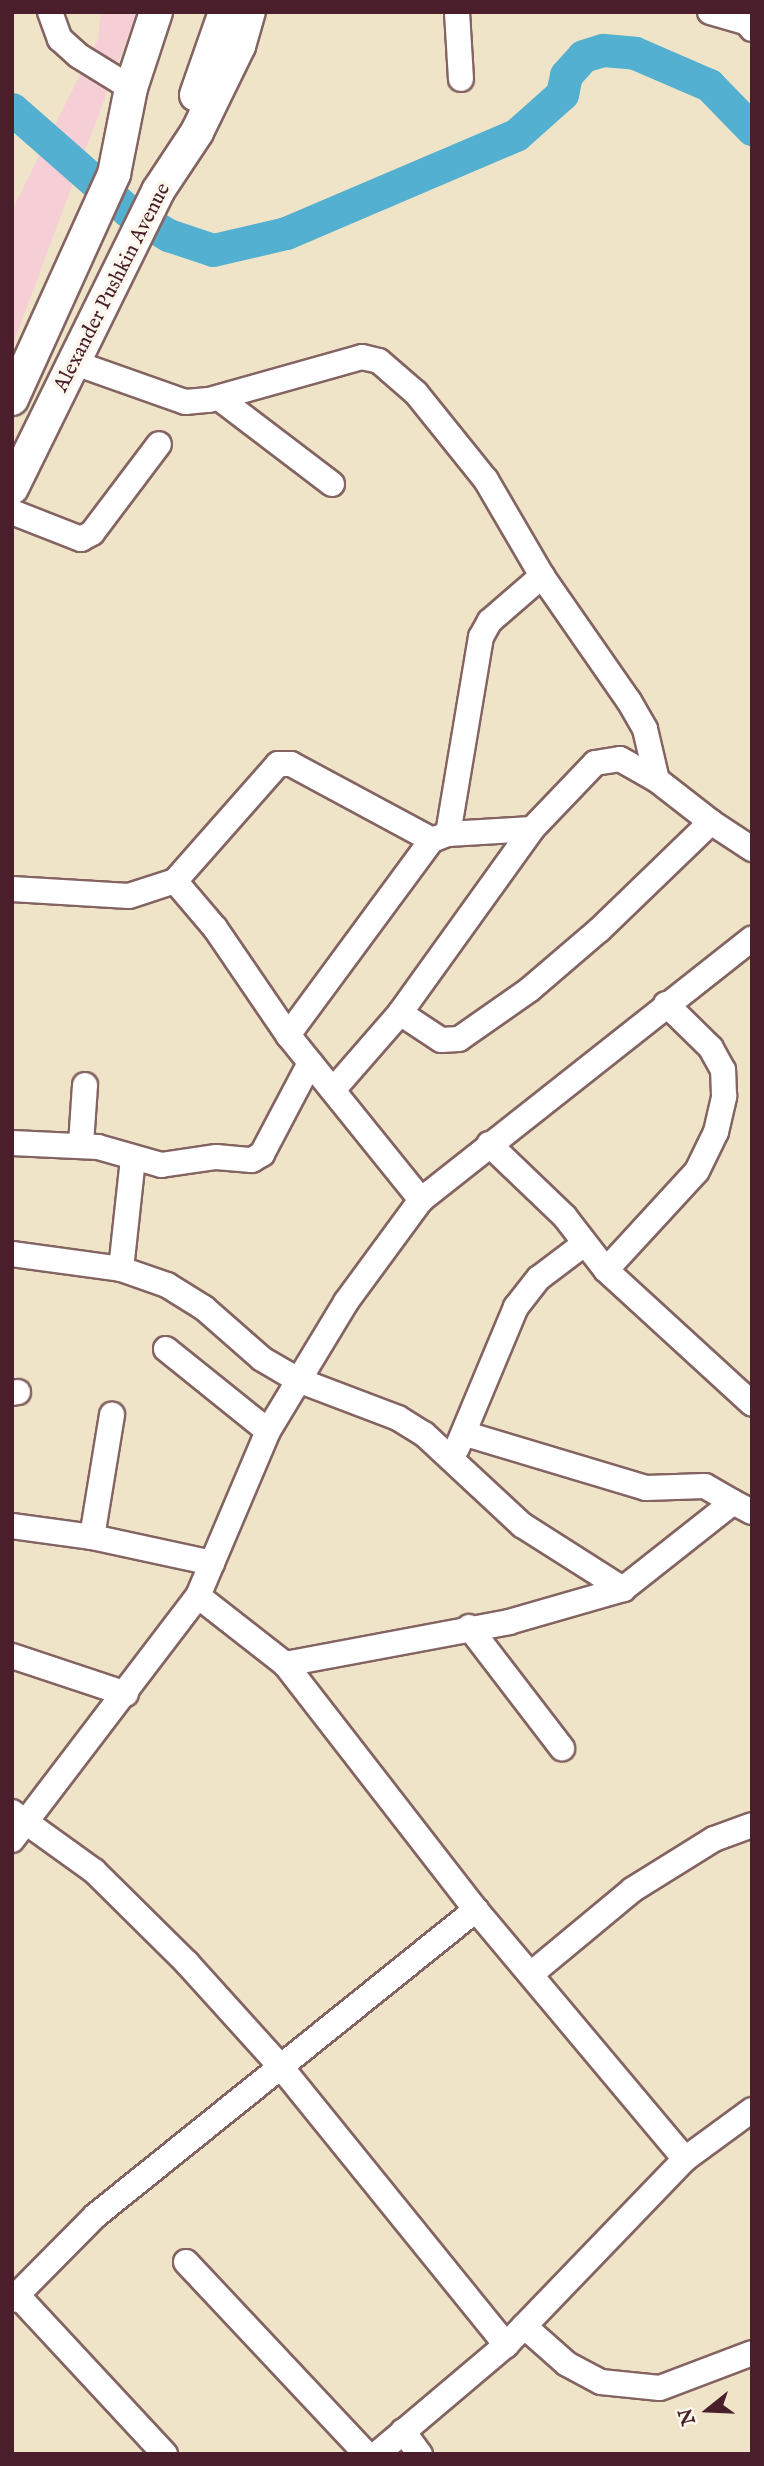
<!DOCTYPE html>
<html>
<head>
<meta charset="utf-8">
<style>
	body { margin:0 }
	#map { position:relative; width:764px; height:2466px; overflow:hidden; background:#efe4c7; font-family:"IM FELL English",serif }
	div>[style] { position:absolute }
	.built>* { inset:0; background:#f6cfd6 }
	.river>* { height:33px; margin:-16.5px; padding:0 16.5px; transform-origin:16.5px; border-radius:16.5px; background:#53b0d1 }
	.roads { filter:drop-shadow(2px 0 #846462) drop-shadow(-2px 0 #846462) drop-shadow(0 2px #846462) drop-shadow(0 -2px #846462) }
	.minor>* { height:24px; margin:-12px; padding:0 12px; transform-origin:12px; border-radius:12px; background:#fff }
	.major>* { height:32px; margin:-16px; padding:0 16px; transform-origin:16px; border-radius:16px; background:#fff }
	span { translate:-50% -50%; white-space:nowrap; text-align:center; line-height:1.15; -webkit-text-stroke:7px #fbf7ec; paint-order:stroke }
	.street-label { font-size:21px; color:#4a1f2b }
	.frame { position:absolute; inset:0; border:14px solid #4a1f2b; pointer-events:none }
	.north { position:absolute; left:673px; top:2375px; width:70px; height:70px; -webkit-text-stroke:5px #fbf7ec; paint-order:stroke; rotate:252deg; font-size:19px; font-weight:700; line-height:28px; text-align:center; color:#4a1f2b }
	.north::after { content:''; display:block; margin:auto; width:24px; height:32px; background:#4a1f2b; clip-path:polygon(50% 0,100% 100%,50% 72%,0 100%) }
</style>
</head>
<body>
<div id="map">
	<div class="built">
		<i style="clip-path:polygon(101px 12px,137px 12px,12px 347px,12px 210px,98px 39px)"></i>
	</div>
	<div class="river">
		<i style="left:12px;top:109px;width:154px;rotate:41.3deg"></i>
		<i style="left:128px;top:211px;width:47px;rotate:31deg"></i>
		<i style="left:168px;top:235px;width:47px;rotate:18.4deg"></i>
		<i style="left:213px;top:250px;width:75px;rotate:-13.1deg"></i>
		<i style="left:286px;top:233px;width:250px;rotate:-23.1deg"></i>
		<i style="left:516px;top:135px;width:62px;rotate:-41.7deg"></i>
		<i style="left:562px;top:94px;width:19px;rotate:-78deg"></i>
		<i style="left:566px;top:75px;width:25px;rotate:-48deg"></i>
		<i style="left:583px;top:56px;width:21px;rotate:-17deg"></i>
		<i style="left:603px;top:50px;width:32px;rotate:5deg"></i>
		<i style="left:635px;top:53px;width:81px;rotate:23.4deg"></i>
		<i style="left:709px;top:85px;width:62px;rotate:45.7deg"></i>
	</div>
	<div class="roads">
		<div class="minor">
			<i style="left:50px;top:12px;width:29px;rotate:70deg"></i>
			<i style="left:60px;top:39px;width:25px;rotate:42deg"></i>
			<i style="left:79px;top:56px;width:61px;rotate:31.6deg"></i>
			<i style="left:457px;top:12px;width:67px;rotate:86.6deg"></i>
			<i style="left:710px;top:12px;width:37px;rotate:16deg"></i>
			<i style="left:746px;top:22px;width:9px;rotate:49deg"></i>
			<i style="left:75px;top:363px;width:117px;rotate:19.5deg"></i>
			<i style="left:185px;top:402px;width:24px;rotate:-5deg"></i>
			<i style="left:209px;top:400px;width:159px;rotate:-15.7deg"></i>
			<i style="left:362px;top:357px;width:17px;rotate:13deg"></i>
			<i style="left:379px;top:361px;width:49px;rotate:40.9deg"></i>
			<i style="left:416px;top:393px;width:112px;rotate:51.2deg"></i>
			<i style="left:486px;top:480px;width:111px;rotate:59.7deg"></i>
			<i style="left:542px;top:576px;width:152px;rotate:55.2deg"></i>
			<i style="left:629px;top:701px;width:32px;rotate:60deg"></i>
			<i style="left:645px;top:729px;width:52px;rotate:76.8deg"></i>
			<i style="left:219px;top:398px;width:142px;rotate:37.3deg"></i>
			<i style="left:12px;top:512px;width:74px;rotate:21.4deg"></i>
			<i style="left:81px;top:539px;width:13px;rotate:-29deg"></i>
			<i style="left:92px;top:533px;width:111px;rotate:-53deg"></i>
			<i style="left:711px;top:822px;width:49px;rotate:33.4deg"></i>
			<i style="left:448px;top:834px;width:200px;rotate:-80.5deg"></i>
			<i style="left:481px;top:637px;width:18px;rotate:-61deg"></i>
			<i style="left:490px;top:621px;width:69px;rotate:-40.9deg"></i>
			<i style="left:175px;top:881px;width:156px;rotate:-48.6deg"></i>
			<i style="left:278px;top:764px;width:13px"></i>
			<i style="left:291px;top:764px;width:160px;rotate:28.3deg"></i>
			<i style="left:12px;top:889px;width:117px;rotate:3.4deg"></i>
			<i style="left:129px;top:896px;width:48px;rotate:-18.1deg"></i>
			<i style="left:175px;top:881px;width:62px;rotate:49.6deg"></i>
			<i style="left:215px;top:928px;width:130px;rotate:55.7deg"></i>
			<i style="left:288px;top:1035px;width:212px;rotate:51.1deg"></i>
			<i style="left:288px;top:1035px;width:242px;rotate:-53.6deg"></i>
			<i style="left:432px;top:840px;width:17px;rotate:-21deg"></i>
			<i style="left:448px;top:834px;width:84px;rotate:-3.4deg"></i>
			<i style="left:334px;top:1089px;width:101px;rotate:-49deg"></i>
			<i style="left:400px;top:1013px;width:226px;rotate:-54.3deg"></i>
			<i style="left:532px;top:829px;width:91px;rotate:-46.3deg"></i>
			<i style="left:595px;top:763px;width:25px;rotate:-9deg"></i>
			<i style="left:620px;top:759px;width:43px;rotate:29.6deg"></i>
			<i style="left:657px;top:780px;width:68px;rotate:37.9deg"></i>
			<i style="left:711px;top:822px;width:156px;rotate:136deg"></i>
			<i style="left:599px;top:930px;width:92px;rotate:139.4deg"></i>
			<i style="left:529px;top:990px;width:85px;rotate:145deg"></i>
			<i style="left:459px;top:1039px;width:18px;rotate:177deg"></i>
			<i style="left:441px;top:1040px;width:49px;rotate:-146.6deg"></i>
			<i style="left:12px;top:1143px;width:86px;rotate:2.7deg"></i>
			<i style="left:98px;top:1147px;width:66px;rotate:15.9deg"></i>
			<i style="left:161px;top:1165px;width:56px;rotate:-8.3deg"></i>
			<i style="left:216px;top:1157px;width:36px;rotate:5deg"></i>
			<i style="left:252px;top:1160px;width:12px;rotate:-31deg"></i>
			<i style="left:262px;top:1154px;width:103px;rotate:-62.2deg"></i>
			<i style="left:81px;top:1144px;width:59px;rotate:-86.1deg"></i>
			<i style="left:489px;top:1144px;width:105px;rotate:43.8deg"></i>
			<i style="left:565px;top:1217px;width:67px;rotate:52.3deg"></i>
			<i style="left:606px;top:1270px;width:198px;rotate:42.5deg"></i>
			<i style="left:12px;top:1254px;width:110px;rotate:7.8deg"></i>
			<i style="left:121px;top:1269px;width:49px;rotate:19.2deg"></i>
			<i style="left:167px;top:1285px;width:44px;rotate:31.9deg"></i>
			<i style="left:204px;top:1308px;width:77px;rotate:41.3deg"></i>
			<i style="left:262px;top:1359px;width:42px;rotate:30.3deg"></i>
			<i style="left:298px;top:1380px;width:107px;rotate:20.8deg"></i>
			<i style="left:398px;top:1418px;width:31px;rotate:32deg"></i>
			<i style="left:424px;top:1434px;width:134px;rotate:42.9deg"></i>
			<i style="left:522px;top:1525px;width:120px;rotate:32.4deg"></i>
			<i style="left:121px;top:1269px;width:112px;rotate:-83.8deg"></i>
			<i style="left:606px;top:1270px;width:134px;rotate:-47.4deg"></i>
			<i style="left:697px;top:1171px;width:43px;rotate:-64deg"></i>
			<i style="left:716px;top:1132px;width:37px;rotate:-77deg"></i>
			<i style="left:724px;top:1096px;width:26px;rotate:-92deg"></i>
			<i style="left:723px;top:1070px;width:25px;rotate:-119deg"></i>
			<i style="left:711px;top:1048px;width:63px;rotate:-135.6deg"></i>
			<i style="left:166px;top:1349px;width:131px;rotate:38.8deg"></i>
			<i style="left:12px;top:1393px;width:6px;rotate:-9deg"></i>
			<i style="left:466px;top:1434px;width:188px;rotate:16.7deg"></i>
			<i style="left:646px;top:1488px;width:59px;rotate:-1.9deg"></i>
			<i style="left:705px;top:1486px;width:32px;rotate:30deg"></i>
			<i style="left:457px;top:1448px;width:153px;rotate:-67.3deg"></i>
			<i style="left:516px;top:1307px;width:37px;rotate:-52deg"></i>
			<i style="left:539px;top:1278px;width:56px;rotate:-37.1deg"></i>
			<i style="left:12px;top:1526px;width:81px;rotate:7.8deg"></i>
			<i style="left:92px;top:1537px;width:123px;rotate:12.2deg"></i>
			<i style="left:92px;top:1537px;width:124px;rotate:-80.7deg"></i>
			<i style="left:469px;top:1627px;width:153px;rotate:52.5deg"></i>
			<i style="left:12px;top:1656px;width:120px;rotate:18.4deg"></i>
			<i style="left:285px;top:1664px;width:228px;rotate:-10.6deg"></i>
			<i style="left:509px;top:1622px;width:119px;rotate:-16.1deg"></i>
			<i style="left:623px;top:1589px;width:140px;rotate:-38.3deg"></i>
			<i style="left:733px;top:1502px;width:21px;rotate:28deg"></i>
			<i style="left:12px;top:1812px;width:101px;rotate:35.7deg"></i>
			<i style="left:94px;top:1871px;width:131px;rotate:44.7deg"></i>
			<i style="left:187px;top:1963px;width:140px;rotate:47.9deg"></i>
			<i style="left:281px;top:2067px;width:358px;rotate:51deg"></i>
			<i style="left:12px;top:1840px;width:307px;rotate:-52.7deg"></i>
			<i style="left:531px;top:1974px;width:131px;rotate:-39.7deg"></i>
			<i style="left:632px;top:1890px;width:97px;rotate:-31.9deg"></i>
			<i style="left:714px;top:1839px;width:40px;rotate:-20.2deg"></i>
			<i style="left:685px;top:2159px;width:325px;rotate:-130deg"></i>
			<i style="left:476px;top:1910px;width:311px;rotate:-127.8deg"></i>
			<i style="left:285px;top:1664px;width:110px;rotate:-142deg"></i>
			<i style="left:198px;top:1596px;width:179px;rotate:-67deg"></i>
			<i style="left:268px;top:1431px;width:151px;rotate:-58.8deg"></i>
			<i style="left:346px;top:1302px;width:127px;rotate:-53.7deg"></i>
			<i style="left:421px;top:1200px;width:422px;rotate:-38.3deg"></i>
			<i style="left:186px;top:2262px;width:263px;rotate:46.8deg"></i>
			<i style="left:18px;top:2296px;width:216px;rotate:47.1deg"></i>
			<i style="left:12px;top:2300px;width:118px;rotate:-45.3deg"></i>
			<i style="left:95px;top:2216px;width:489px;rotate:-38.8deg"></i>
			<i style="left:524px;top:2326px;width:57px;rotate:41.5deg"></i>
			<i style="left:567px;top:2364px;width:38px;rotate:28deg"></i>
			<i style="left:601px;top:2382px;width:59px;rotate:5.8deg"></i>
			<i style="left:660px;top:2388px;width:98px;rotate:-20.8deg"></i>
			<i style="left:403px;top:2431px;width:29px;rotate:54deg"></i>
			<i style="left:377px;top:2454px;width:169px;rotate:-40.2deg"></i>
			<i style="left:506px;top:2345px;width:258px;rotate:-46.1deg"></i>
			<i style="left:685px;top:2159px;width:83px;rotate:-36.2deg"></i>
		</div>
		<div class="major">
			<i style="left:196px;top:95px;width:88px;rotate:-70.7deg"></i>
			<i style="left:12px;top:399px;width:247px;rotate:-65.6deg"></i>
			<i style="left:114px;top:174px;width:88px;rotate:-78.8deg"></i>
			<i style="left:131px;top:88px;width:80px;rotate:-71.8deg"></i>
			<i style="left:12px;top:488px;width:331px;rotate:-63.8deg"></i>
			<i style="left:158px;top:191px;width:71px;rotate:-56.5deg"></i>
			<i style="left:197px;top:132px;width:96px;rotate:-64deg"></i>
			<i style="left:239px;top:46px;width:35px;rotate:-74deg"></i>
		</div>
	</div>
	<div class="street-label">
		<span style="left:113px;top:288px;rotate:-63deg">Alexander Pushkin Avenue</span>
	</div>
	<div class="frame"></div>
	<div class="north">N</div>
</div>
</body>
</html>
